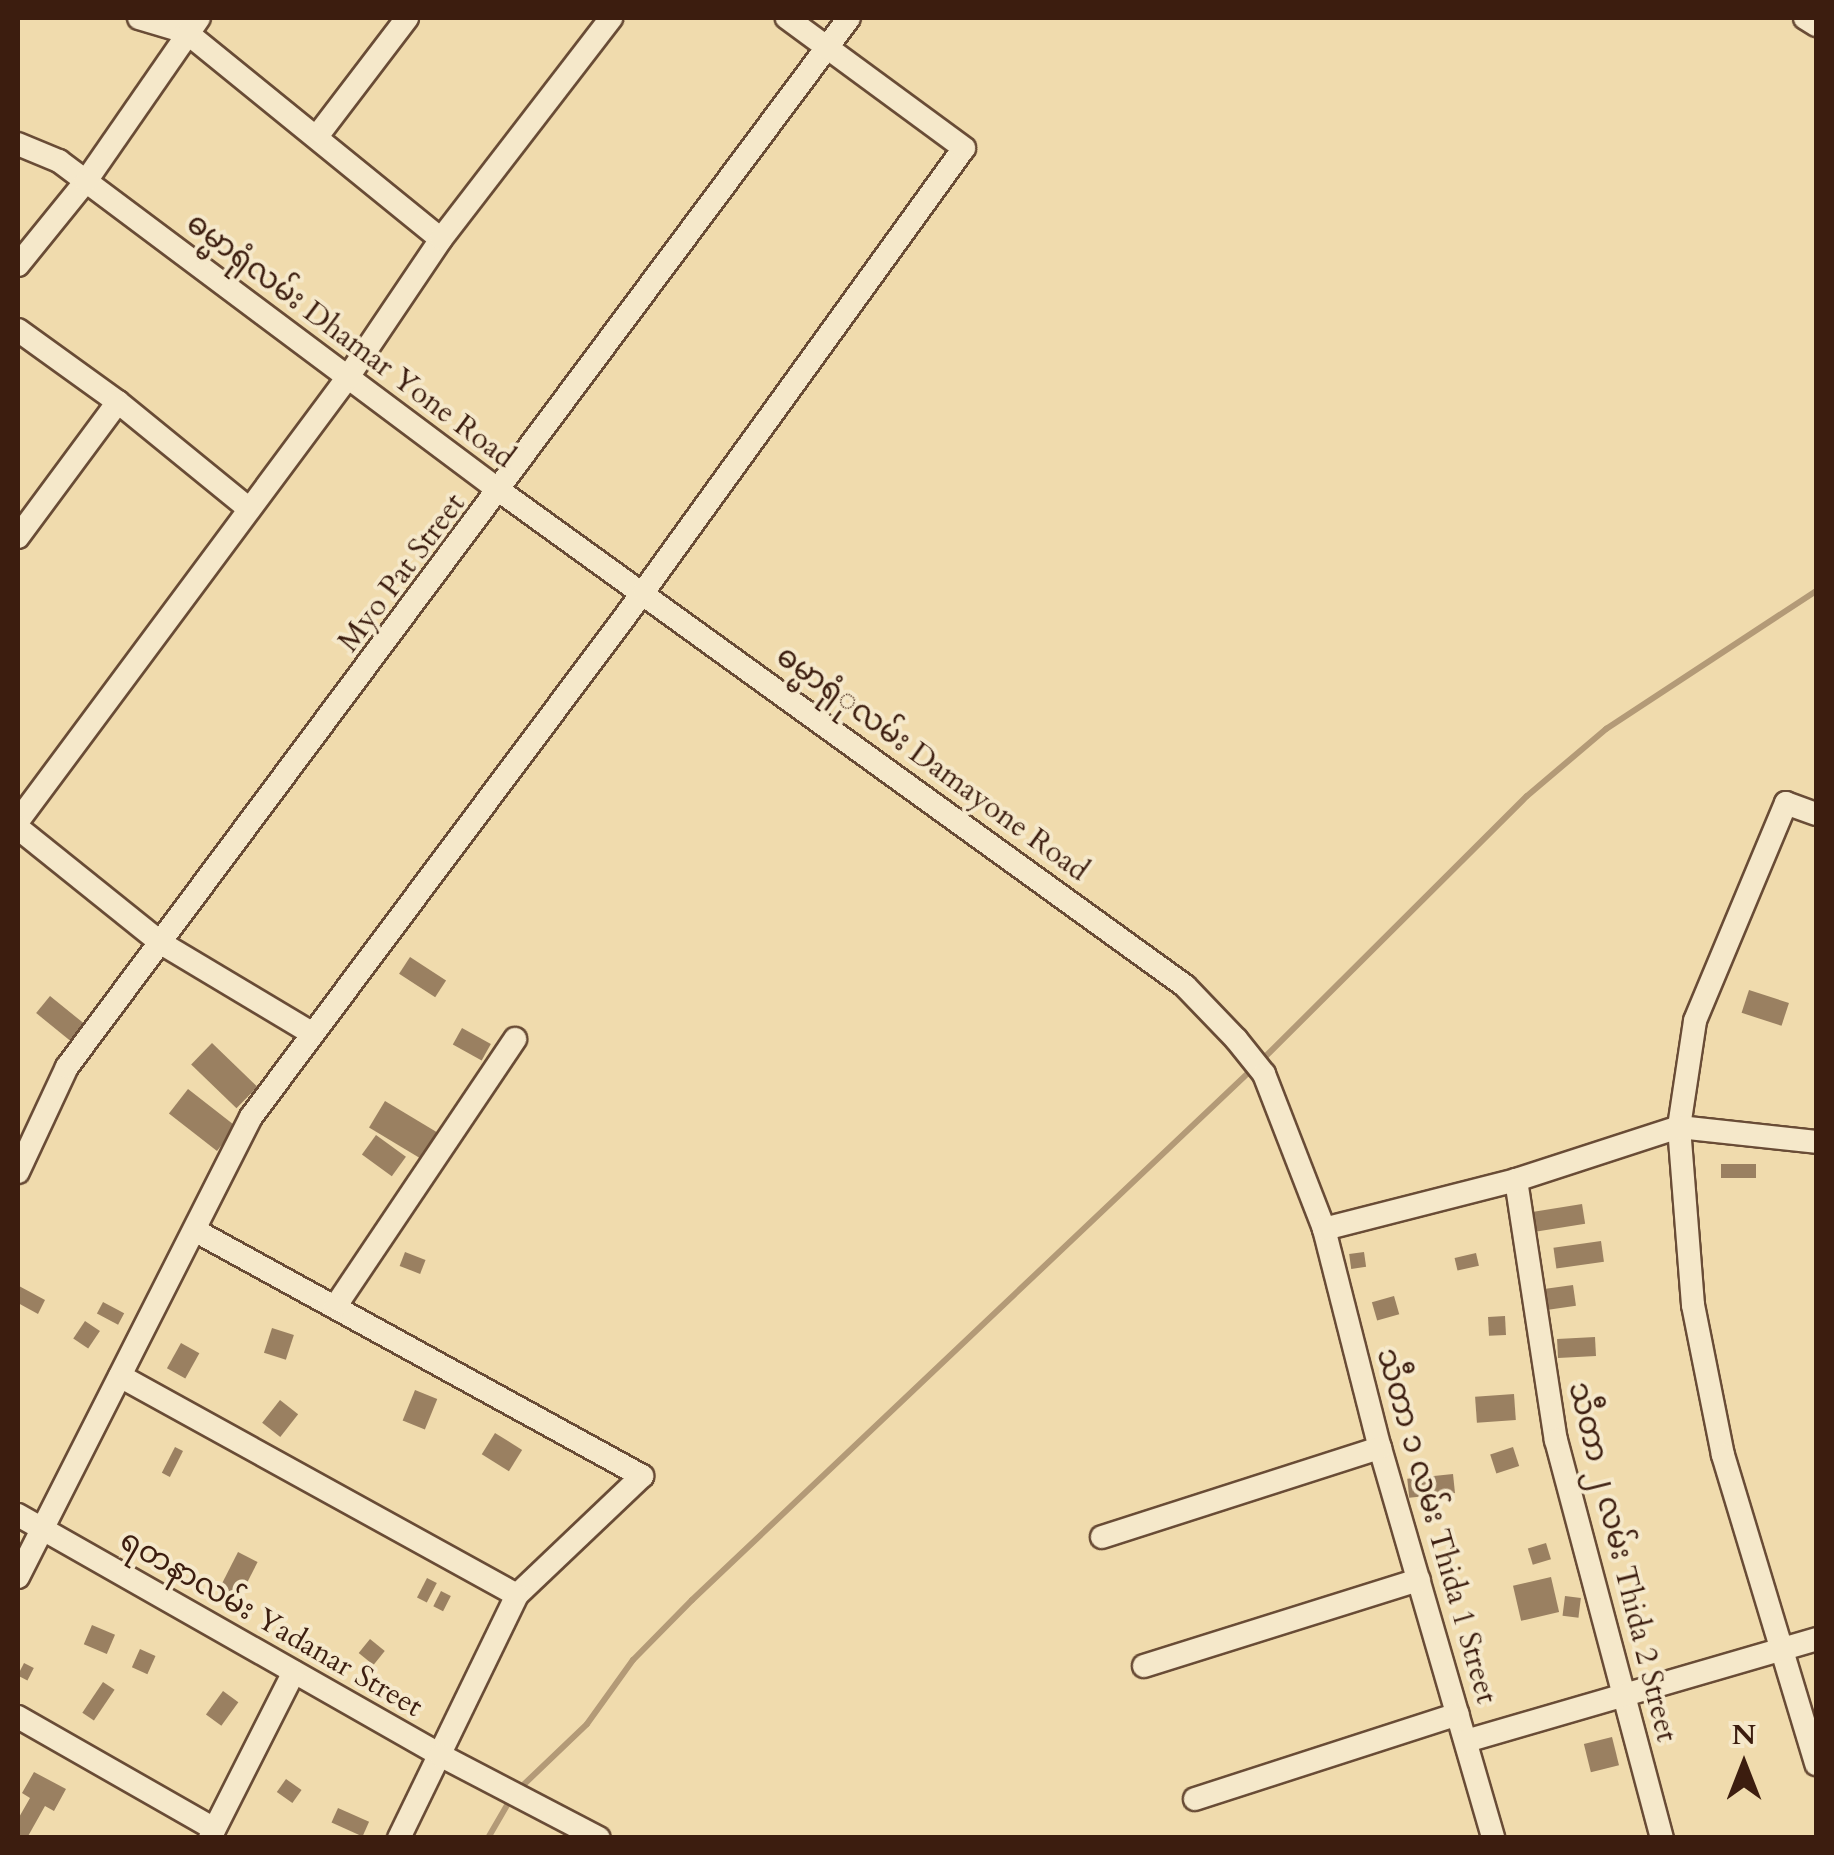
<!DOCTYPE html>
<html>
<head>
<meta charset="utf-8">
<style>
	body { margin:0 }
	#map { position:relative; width:1834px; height:1855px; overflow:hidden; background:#f0dbad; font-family:Cardo,"Noto Sans Myanmar",serif }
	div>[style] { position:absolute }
	.stream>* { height:6px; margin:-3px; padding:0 3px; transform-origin:3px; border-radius:3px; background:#b39a77 }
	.building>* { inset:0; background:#9a8061; transform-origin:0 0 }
	.roads { filter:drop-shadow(2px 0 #694c36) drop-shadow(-2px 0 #694c36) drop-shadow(0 2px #694c36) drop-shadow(0 -2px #694c36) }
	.street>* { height:22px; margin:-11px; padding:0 11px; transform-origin:11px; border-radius:11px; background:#f5e8ca }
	span { translate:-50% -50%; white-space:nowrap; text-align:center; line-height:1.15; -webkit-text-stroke:8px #f5e8ca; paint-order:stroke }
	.street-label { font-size:30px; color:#3c1d0f }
	.frame { position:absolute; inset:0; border:20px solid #3c1d0f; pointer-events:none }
	.north { position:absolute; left:1694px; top:1715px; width:100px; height:100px; -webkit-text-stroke:8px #f5e8ca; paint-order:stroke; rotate:0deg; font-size:28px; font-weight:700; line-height:40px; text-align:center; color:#3c1d0f }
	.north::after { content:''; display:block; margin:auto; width:35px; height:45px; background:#3c1d0f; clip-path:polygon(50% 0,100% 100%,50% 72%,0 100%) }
</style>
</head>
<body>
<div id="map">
	<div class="stream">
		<i style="left:518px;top:1790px;width:95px;rotate:-43.7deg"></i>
		<i style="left:587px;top:1724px;width:79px;rotate:-54.3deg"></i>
		<i style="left:633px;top:1660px;width:84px;rotate:-45.5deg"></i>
		<i style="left:692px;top:1600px;width:791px;rotate:-43.46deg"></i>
		<i style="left:1266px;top:1056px;width:368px;rotate:-44.9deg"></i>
		<i style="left:1527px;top:796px;width:104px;rotate:-40.3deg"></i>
		<i style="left:1606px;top:729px;width:251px;rotate:-33.3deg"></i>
		<i style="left:488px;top:1838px;width:44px;rotate:-59.9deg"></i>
	</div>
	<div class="building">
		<i style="left:410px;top:957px;width:43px;height:20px;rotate:33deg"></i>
		<i style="left:1749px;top:990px;width:42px;height:24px;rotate:18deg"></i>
		<i style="left:50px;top:996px;width:49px;height:22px;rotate:39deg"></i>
		<i style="left:462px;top:1028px;width:33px;height:19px;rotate:29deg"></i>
		<i style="left:212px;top:1043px;width:63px;height:30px;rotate:44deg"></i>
		<i style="left:188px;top:1089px;width:61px;height:31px;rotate:38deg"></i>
		<i style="left:385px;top:1101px;width:65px;height:31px;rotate:31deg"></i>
		<i style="left:376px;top:1135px;width:37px;height:24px;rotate:36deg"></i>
		<i style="left:1721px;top:1164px;width:35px;height:14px"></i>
		<i style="left:1582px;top:1204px;width:20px;height:52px;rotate:81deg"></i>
		<i style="left:1601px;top:1241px;width:21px;height:48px;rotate:82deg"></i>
		<i style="left:405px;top:1252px;width:22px;height:15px;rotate:21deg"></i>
		<i style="left:1364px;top:1252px;width:15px;height:15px;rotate:82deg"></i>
		<i style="left:1476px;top:1253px;width:13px;height:22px;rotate:77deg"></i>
		<i style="left:1573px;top:1285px;width:21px;height:33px;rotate:82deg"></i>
		<i style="clip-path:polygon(19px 1286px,45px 1300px,38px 1314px,18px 1303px)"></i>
		<i style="left:1394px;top:1296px;width:19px;height:23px;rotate:74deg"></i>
		<i style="left:103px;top:1302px;width:24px;height:13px;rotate:28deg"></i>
		<i style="left:1505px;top:1316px;width:19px;height:17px;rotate:87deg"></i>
		<i style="left:85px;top:1321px;width:18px;height:21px;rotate:34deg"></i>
		<i style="left:272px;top:1328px;width:23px;height:26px;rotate:18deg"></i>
		<i style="left:1595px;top:1337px;width:19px;height:38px;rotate:87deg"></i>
		<i style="left:181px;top:1343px;width:21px;height:29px;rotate:29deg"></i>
		<i style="left:415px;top:1390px;width:24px;height:33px;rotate:22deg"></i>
		<i style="left:1514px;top:1394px;width:26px;height:39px;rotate:86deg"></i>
		<i style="left:280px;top:1400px;width:23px;height:29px;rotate:38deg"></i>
		<i style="left:495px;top:1433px;width:32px;height:25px;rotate:32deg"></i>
		<i style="left:175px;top:1447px;width:9px;height:29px;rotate:27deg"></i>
		<i style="left:1513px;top:1447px;width:20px;height:24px;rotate:72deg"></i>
		<i style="left:1453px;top:1474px;width:19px;height:46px;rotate:84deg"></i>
		<i style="left:1546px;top:1543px;width:17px;height:19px;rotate:73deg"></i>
		<i style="left:238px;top:1552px;width:22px;height:42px;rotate:27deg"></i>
		<i style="left:1551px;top:1577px;width:36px;height:39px;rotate:77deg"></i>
		<i style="left:427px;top:1578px;width:11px;height:22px;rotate:27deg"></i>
		<i style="left:441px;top:1591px;width:11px;height:17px;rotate:27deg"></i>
		<i style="left:1565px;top:1596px;width:16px;height:20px;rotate:7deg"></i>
		<i style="left:92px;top:1625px;width:25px;height:21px;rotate:23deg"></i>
		<i style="left:370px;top:1639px;width:19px;height:18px;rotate:39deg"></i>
		<i style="left:140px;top:1649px;width:17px;height:20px;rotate:24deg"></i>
		<i style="left:24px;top:1663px;width:11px;height:14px;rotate:27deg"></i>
		<i style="left:103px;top:1682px;width:14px;height:37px;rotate:34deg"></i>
		<i style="left:223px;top:1691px;width:19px;height:29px;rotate:36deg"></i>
		<i style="left:1612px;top:1737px;width:29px;height:29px;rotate:76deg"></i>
		<i style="clip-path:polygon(34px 1772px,66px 1789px,54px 1811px,45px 1806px,27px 1838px,18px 1838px,18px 1819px,30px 1798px,22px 1793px)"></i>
		<i style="left:286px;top:1779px;width:19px;height:16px;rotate:35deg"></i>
		<i style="left:338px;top:1808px;width:34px;height:16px;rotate:24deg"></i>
	</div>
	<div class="roads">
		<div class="street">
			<i style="left:139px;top:18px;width:49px;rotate:16.6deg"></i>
			<i style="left:186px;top:32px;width:328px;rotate:39.1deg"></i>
			<i style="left:1805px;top:18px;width:13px;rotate:32deg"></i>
			<i style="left:318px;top:135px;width:147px;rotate:-52.7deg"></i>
			<i style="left:18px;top:144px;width:44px;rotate:22.5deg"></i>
			<i style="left:59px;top:161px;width:551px;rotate:36.81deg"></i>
			<i style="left:500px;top:491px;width:845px;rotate:35.85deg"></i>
			<i style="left:1185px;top:986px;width:74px;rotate:46.1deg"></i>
			<i style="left:1236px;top:1039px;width:45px;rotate:51.3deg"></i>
			<i style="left:1264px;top:1074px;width:166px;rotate:68.8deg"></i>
			<i style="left:1324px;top:1229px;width:226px;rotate:75.7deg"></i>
			<i style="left:1380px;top:1448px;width:406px;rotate:73.8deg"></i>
			<i style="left:18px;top:265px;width:108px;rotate:-51deg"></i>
			<i style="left:86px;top:181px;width:198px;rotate:-55.3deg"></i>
			<i style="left:18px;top:330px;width:123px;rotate:35.8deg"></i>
			<i style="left:118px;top:402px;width:169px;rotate:39.2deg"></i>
			<i style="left:18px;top:537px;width:168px;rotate:-53.5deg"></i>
			<i style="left:1816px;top:814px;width:32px;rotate:-160deg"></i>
			<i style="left:1786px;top:803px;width:236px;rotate:112.7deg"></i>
			<i style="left:1695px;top:1021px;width:107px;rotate:98.6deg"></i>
			<i style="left:1679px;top:1127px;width:179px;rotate:85.5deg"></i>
			<i style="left:1693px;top:1305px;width:153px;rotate:78.7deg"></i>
			<i style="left:1723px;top:1455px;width:323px;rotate:73.2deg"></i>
			<i style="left:18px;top:821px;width:553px;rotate:-53.38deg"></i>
			<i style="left:348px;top:377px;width:166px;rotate:-56deg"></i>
			<i style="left:441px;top:239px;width:279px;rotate:-52.4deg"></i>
			<i style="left:18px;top:828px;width:184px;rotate:38.8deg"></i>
			<i style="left:161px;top:943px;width:174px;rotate:30.9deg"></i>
			<i style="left:18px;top:1172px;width:116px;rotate:-65deg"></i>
			<i style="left:67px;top:1067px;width:1308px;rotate:-53.3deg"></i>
			<i style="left:1516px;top:1180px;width:263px;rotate:81.3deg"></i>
			<i style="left:1556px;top:1440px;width:412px;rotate:75.1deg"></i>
			<i style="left:1324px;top:1229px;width:198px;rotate:-14.3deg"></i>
			<i style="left:1516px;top:1180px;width:171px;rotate:-18deg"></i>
			<i style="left:1679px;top:1127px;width:138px;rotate:6.2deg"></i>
			<i style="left:196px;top:1231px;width:509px;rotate:28.78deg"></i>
			<i style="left:642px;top:1476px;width:173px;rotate:136.4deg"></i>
			<i style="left:517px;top:1595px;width:270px;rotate:115.9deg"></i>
			<i style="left:335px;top:1307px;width:323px;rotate:-56.1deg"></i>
			<i style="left:120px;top:1376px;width:453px;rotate:28.9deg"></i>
			<i style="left:18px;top:1515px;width:485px;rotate:29.6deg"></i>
			<i style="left:440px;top:1755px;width:179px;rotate:27.6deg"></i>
			<i style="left:1102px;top:1537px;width:292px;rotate:-17.8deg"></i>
			<i style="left:18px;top:1577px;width:516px;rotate:-63.14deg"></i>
			<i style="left:251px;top:1117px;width:657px;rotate:-53.23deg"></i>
			<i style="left:644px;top:591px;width:546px;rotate:-54.16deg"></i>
			<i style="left:964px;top:148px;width:220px;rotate:-143.7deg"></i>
			<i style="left:1144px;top:1666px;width:288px;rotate:-17.4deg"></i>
			<i style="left:18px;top:1717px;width:226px;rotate:29.7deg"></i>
			<i style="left:1466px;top:1741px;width:365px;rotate:-16.2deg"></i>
			<i style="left:1195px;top:1799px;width:276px;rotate:-17.9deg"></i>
			<i style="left:210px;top:1838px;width:186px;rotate:-63.2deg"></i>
		</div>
	</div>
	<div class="street-label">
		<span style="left:350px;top:341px;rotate:37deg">ဓမ္မာရုံလမ်း Dhamar Yone Road</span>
		<span style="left:402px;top:573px;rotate:-53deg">Myo Pat Street</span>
		<span style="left:932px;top:764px;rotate:36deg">ဓမ္မာရုံုလမ်း Damayone Road</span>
		<span style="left:1436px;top:1526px;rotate:74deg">သီတာ ၁ လမ်း Thida 1 Street</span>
		<span style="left:1622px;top:1562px;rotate:76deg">သီတာ ၂ လမ်း Thida 2 Street</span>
		<span style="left:271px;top:1624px;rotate:30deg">ရတနာလမ်း Yadanar Street</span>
	</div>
	<div class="frame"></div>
	<div class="north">N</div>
</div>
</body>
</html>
